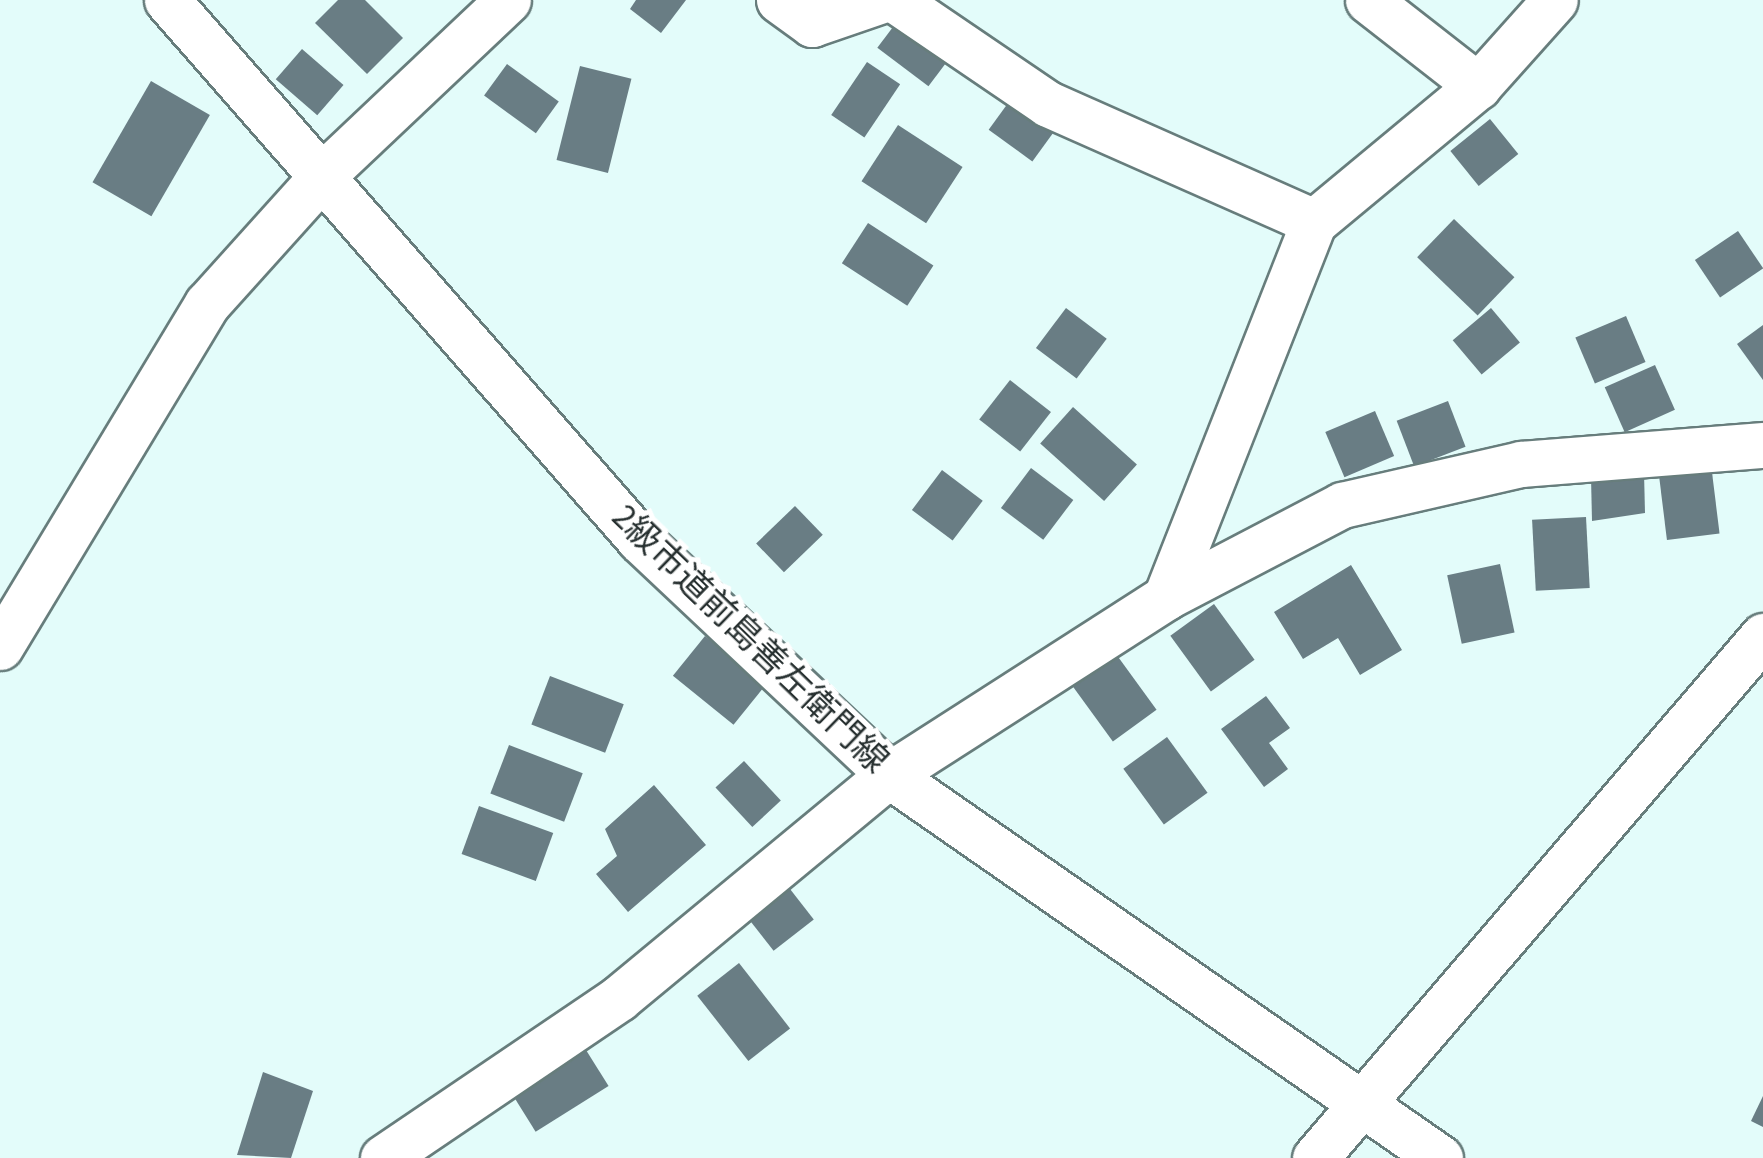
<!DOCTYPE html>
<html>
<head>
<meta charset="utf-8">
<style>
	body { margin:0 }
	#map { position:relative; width:1763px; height:1158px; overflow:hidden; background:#e3fcfa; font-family:"Source Sans 3","Noto Sans JP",sans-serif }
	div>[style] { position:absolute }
	.building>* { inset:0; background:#697d84; transform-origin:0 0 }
	.roads { filter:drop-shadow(2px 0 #677d7c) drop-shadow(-2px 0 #677d7c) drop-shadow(0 2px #677d7c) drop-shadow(0 -2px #677d7c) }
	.minor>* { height:45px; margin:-22.5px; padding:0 22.5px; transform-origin:22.5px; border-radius:22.5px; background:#fff }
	span { translate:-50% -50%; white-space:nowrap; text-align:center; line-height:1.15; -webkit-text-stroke:10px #fff; paint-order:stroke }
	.street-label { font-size:35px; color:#273030 }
</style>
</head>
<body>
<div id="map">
	<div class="building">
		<i style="clip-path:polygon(338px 0,365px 0,403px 38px,367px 74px,315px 23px)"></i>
		<i style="clip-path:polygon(636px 0,686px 0,661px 33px,630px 9px)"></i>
		<i style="left:902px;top:15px;width:64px;height:41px;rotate:37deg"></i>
		<i style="left:302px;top:49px;width:55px;height:40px;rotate:41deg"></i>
		<i style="left:867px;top:62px;width:40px;height:64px;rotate:34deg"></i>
		<i style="left:507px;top:64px;width:64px;height:39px;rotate:36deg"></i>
		<i style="left:580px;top:66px;width:53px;height:97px;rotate:14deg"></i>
		<i style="left:151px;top:81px;width:68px;height:117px;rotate:30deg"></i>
		<i style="left:1011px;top:99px;width:54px;height:38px;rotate:36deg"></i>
		<i style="left:1490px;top:119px;width:45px;height:51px;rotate:51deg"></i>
		<i style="left:898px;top:125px;width:77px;height:67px;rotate:33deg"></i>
		<i style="left:1454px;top:219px;width:84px;height:53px;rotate:44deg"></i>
		<i style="left:868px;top:223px;width:78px;height:48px;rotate:33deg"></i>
		<i style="left:1738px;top:231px;width:45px;height:52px;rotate:56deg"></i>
		<i style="left:1066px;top:308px;width:51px;height:50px;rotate:37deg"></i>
		<i style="left:1491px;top:308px;width:45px;height:50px;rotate:50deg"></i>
		<i style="left:1626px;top:316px;width:50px;height:55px;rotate:67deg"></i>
		<i style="clip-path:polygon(1763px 325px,1763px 380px,1737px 344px)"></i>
		<i style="left:1655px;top:365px;width:49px;height:55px;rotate:66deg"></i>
		<i style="left:1010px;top:380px;width:52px;height:50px;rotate:38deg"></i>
		<i style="left:1448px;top:401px;width:49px;height:55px;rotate:69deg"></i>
		<i style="left:1073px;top:407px;width:86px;height:49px;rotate:42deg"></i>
		<i style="left:1375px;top:411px;width:49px;height:54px;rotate:67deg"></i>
		<i style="left:1711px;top:464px;width:70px;height:53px;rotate:83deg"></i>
		<i style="left:1031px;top:468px;width:53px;height:50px;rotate:37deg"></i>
		<i style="left:942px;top:470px;width:51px;height:50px;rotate:37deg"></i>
		<i style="clip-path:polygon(1644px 472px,1645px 513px,1592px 521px,1591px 477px)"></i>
		<i style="left:795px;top:506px;width:40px;height:54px;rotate:46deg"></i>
		<i style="left:1586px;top:517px;width:71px;height:54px;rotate:87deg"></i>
		<i style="left:1500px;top:564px;width:70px;height:54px;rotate:78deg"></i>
		<i style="clip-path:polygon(1351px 565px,1402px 650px,1360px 675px,1338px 638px,1303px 659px,1274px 612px)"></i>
		<i style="left:1214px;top:604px;width:69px;height:54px;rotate:54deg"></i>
		<i style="left:705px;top:636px;width:78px;height:51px;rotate:39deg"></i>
		<i style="left:1116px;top:654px;width:69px;height:54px;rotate:54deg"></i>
		<i style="left:550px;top:676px;width:79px;height:52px;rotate:21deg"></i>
		<i style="clip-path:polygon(1266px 696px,1290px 728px,1269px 743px,1288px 769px,1264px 787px,1221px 729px)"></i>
		<i style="left:1167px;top:737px;width:69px;height:54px;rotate:54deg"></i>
		<i style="left:509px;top:745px;width:79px;height:52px;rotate:21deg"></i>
		<i style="left:744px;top:761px;width:54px;height:39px;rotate:47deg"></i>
		<i style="clip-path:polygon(654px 785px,706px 845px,628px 912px,596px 874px,617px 856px,605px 829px)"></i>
		<i style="left:479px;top:806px;width:79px;height:51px;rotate:20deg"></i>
		<i style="left:783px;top:880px;width:50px;height:51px;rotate:52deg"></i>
		<i style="left:739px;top:963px;width:83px;height:53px;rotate:52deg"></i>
		<i style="left:581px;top:1042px;width:52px;height:86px;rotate:58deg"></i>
		<i style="clip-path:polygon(263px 1072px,313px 1091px,291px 1158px,237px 1155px)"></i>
		<i style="clip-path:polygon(1763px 1096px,1763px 1127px,1751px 1121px)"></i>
	</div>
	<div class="roads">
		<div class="minor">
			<i style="left:167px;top:0;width:718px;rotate:48.78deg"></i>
			<i style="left:640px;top:540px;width:342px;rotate:43.3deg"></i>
			<i style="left:889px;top:775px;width:671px;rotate:34.8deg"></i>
			<i style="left:779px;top:0;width:41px;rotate:36deg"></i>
			<i style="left:812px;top:24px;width:74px;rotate:-18.9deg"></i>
			<i style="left:895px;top:0;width:185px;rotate:34.2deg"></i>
			<i style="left:1048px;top:104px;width:291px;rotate:23.9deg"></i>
			<i style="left:1368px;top:0;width:140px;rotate:38deg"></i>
			<i style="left:1166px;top:597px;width:403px;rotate:-68.5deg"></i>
			<i style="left:1314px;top:222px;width:213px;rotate:-39.7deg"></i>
			<i style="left:1478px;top:86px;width:115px;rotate:-48.2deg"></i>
			<i style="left:0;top:647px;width:401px;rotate:-58.9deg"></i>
			<i style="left:207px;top:304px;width:175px;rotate:-48deg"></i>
			<i style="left:324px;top:174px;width:253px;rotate:-43.4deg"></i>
			<i style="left:383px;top:1158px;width:285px;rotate:-34.1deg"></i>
			<i style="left:619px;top:998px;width:350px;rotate:-39.6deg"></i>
			<i style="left:889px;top:775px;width:329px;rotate:-32.7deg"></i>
			<i style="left:1166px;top:597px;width:199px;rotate:-27.6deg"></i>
			<i style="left:1342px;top:505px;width:184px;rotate:-12.9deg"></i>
			<i style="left:1521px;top:464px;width:243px;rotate:-4.5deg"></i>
			<i style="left:1315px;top:1158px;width:688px;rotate:-49.36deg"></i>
		</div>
	</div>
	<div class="street-label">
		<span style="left:750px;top:639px;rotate:44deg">2級市道前島善左衛門線</span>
	</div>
</div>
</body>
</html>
